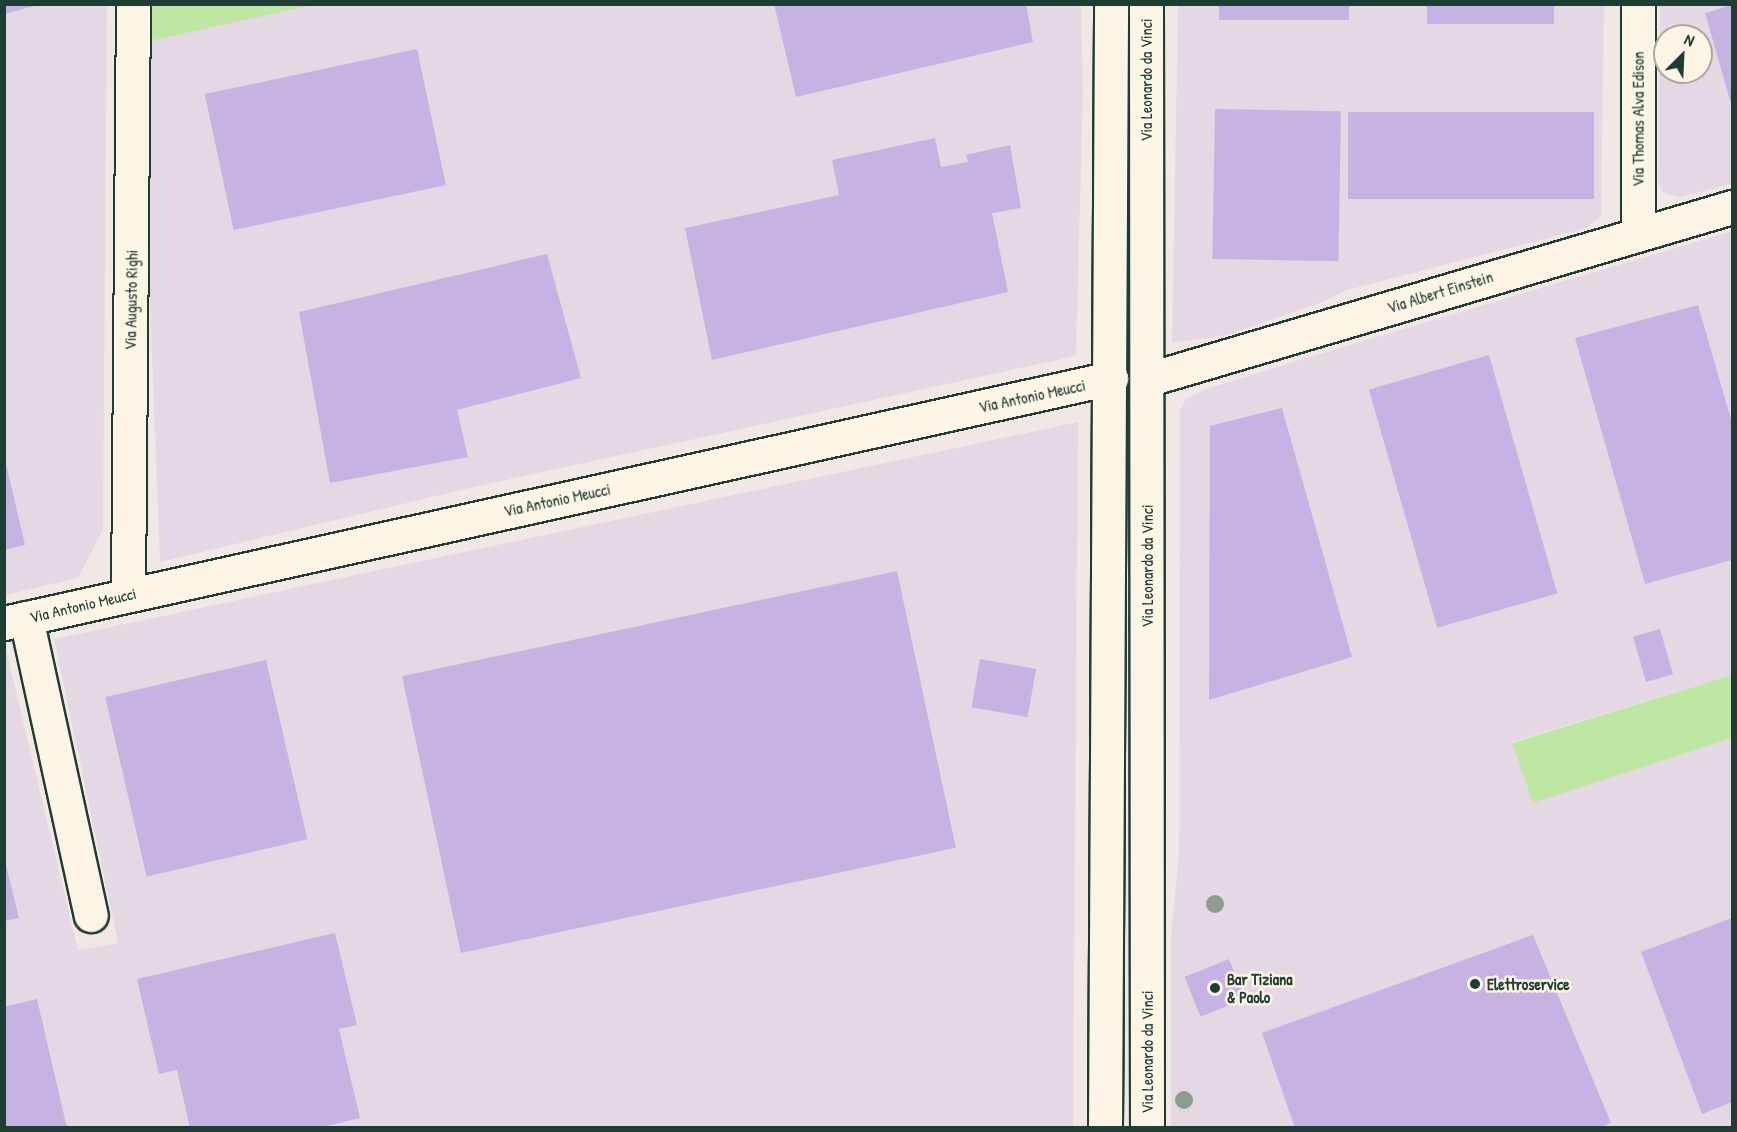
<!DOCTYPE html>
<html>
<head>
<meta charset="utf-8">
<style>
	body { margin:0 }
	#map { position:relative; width:1737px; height:1132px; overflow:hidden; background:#f1e8e5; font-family:"Patrick Hand",sans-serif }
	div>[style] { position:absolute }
	.built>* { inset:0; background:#e4d8e4 }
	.green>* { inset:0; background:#bde7a3 }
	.building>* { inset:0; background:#c7b3e3; transform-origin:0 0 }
	.roads { filter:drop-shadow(2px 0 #1f3d34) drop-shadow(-2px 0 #1f3d34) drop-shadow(0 2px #1f3d34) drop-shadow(0 -2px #1f3d34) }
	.minor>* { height:33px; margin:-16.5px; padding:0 16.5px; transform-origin:16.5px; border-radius:16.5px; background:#fcf5e5 }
	.major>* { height:33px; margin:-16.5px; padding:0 16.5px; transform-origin:16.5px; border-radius:16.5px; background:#fcf5e5 }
	.trees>* { width:18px; height:18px; margin:-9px; border-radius:50%; background:#8f9d90 }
	.dots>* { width:16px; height:16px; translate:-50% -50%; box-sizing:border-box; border:3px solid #fcf5e5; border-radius:50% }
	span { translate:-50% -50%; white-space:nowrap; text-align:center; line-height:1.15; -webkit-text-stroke:5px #fcf5e5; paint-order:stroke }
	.street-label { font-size:16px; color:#1f3d34 }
	.poi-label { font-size:16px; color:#1f3d34; font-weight:700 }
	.left { translate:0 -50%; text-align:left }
	.frame { position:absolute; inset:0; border:6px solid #1f3d34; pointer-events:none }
	.north { position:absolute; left:1653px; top:24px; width:60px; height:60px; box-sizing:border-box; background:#fcf5e5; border:2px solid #a4ab9e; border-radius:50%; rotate:24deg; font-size:16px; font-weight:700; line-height:24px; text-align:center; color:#1f3d34 }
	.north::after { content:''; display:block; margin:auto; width:21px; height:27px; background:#1f3d34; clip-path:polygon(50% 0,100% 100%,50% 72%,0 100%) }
</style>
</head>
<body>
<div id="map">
	<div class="built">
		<i style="clip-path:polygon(312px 4px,1081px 5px,1083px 92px,1076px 356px,474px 487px,160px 562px,150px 305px,150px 41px)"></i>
		<i style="clip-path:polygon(4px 5px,107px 5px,103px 530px,78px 578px,5px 595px)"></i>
		<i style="clip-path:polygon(1178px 5px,1604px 5px,1601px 216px,1587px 228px,1347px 290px,1320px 303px,1227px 335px,1172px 343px)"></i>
		<i style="clip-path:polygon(evenodd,1660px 5px,1732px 5px,1732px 184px,1679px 197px,1663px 193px,1658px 182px,1660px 5px,1665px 36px,1701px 36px,1701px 72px,1665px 72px,1665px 36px)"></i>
		<i style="clip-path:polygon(1732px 231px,1732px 675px,1512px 742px,1533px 803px,1732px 738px,1732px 1127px,1171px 1127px,1171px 936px,1179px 854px,1180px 411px,1185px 400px,1203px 390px,1313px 356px)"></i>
		<i style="clip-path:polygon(1078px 422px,1073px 1127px,5px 1128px,5px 646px,78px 950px,118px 943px,54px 639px)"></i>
	</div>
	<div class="green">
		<i style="clip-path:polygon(152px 5px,152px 4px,312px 5px,150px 41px)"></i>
		<i style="clip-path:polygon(1732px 675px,1732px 738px,1533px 803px,1512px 743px)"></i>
	</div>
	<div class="building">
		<i style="clip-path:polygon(4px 4px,38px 4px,38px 5px,4px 14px)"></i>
		<i style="clip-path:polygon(774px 4px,1026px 4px,1033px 42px,796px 97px)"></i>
		<i style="left:1219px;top:4px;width:130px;height:16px"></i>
		<i style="left:1427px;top:4px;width:127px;height:20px"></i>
		<i style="clip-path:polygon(1732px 5px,1732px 107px,1705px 13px)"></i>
		<i style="left:417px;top:49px;width:139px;height:217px;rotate:78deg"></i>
		<i style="left:1215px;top:109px;width:126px;height:150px;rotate:1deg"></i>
		<i style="left:1348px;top:112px;width:246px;height:87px"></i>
		<i style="clip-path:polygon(935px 138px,941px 167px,968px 162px,966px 155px,1010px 145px,1021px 208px,992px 213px,1008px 292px,712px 360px,685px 228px,839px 195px,832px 160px)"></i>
		<i style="clip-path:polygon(547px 254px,581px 378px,457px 410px,468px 457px,330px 483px,299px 312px)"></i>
		<i style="clip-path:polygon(1698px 305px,1732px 423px,1732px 560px,1645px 584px,1575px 338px)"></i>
		<i style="left:1489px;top:355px;width:248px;height:125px;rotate:74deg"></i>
		<i style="clip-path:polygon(1282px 408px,1352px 657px,1209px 700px,1210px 426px)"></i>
		<i style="clip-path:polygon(4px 455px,25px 545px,4px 550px)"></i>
		<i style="left:897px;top:571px;width:283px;height:506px;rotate:78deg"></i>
		<i style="left:1660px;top:629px;width:47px;height:28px;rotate:74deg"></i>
		<i style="left:980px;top:659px;width:57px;height:49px;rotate:10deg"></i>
		<i style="left:266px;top:660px;width:184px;height:165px;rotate:77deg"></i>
		<i style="clip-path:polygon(4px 857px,19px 918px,4px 921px)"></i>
		<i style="clip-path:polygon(1732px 918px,1732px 1102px,1702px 1114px,1641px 952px)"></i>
		<i style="clip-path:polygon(335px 933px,357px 1025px,339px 1029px,360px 1118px,318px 1128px,190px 1128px,177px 1070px,159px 1074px,137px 979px)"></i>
		<i style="clip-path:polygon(1533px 935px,1611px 1123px,1598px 1128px,1295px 1128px,1262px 1033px)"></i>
		<i style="left:1229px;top:959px;width:43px;height:48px;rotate:68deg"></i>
		<i style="clip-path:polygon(37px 999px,67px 1128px,4px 1128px,4px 1007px)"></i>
	</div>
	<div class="roads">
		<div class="minor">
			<i style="left:1638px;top:233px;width:229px;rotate:-90deg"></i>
			<i style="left:1149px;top:379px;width:608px;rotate:-16.44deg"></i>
			<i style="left:128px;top:595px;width:591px;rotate:-89.52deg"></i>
			<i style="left:26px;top:618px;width:304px;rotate:77.7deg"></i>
			<i style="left:4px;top:623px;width:1134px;rotate:-12.48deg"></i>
		</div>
		<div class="major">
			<i style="left:1146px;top:4px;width:1124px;rotate:89.95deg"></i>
			<i style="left:1105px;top:1128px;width:1124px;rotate:-89.69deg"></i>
		</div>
	</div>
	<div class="trees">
		<i style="left:1215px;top:904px"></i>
		<i style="left:1184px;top:1100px"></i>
	</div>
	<div class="dots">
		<i style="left:1475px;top:984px;background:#1f3d34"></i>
		<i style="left:1215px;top:988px;background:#1f3d34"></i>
	</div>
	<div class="street-label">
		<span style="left:1146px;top:80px;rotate:-90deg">Via Leonardo da Vinci</span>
		<span style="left:1638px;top:119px;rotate:-90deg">Via Thomas Alva Edison</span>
		<span style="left:1440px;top:292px;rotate:-17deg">Via Albert Einstein</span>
		<span style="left:131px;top:300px;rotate:-89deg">Via Augusto Righi</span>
		<span style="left:1032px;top:396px;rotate:-12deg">Via Antonio Meucci</span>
		<span style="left:557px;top:500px;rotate:-12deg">Via Antonio Meucci</span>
		<span style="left:1147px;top:566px;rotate:-90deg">Via Leonardo da Vinci</span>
		<span style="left:83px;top:605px;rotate:-13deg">Via Antonio Meucci</span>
		<span style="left:1147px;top:1052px;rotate:-90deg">Via Leonardo da Vinci</span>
	</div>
	<div class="poi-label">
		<span class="left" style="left:1227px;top:988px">Bar Tiziana<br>&amp; Paolo</span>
		<span class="left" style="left:1487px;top:984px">Elettroservice</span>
	</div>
	<div class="frame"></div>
	<div class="north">N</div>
</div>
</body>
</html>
